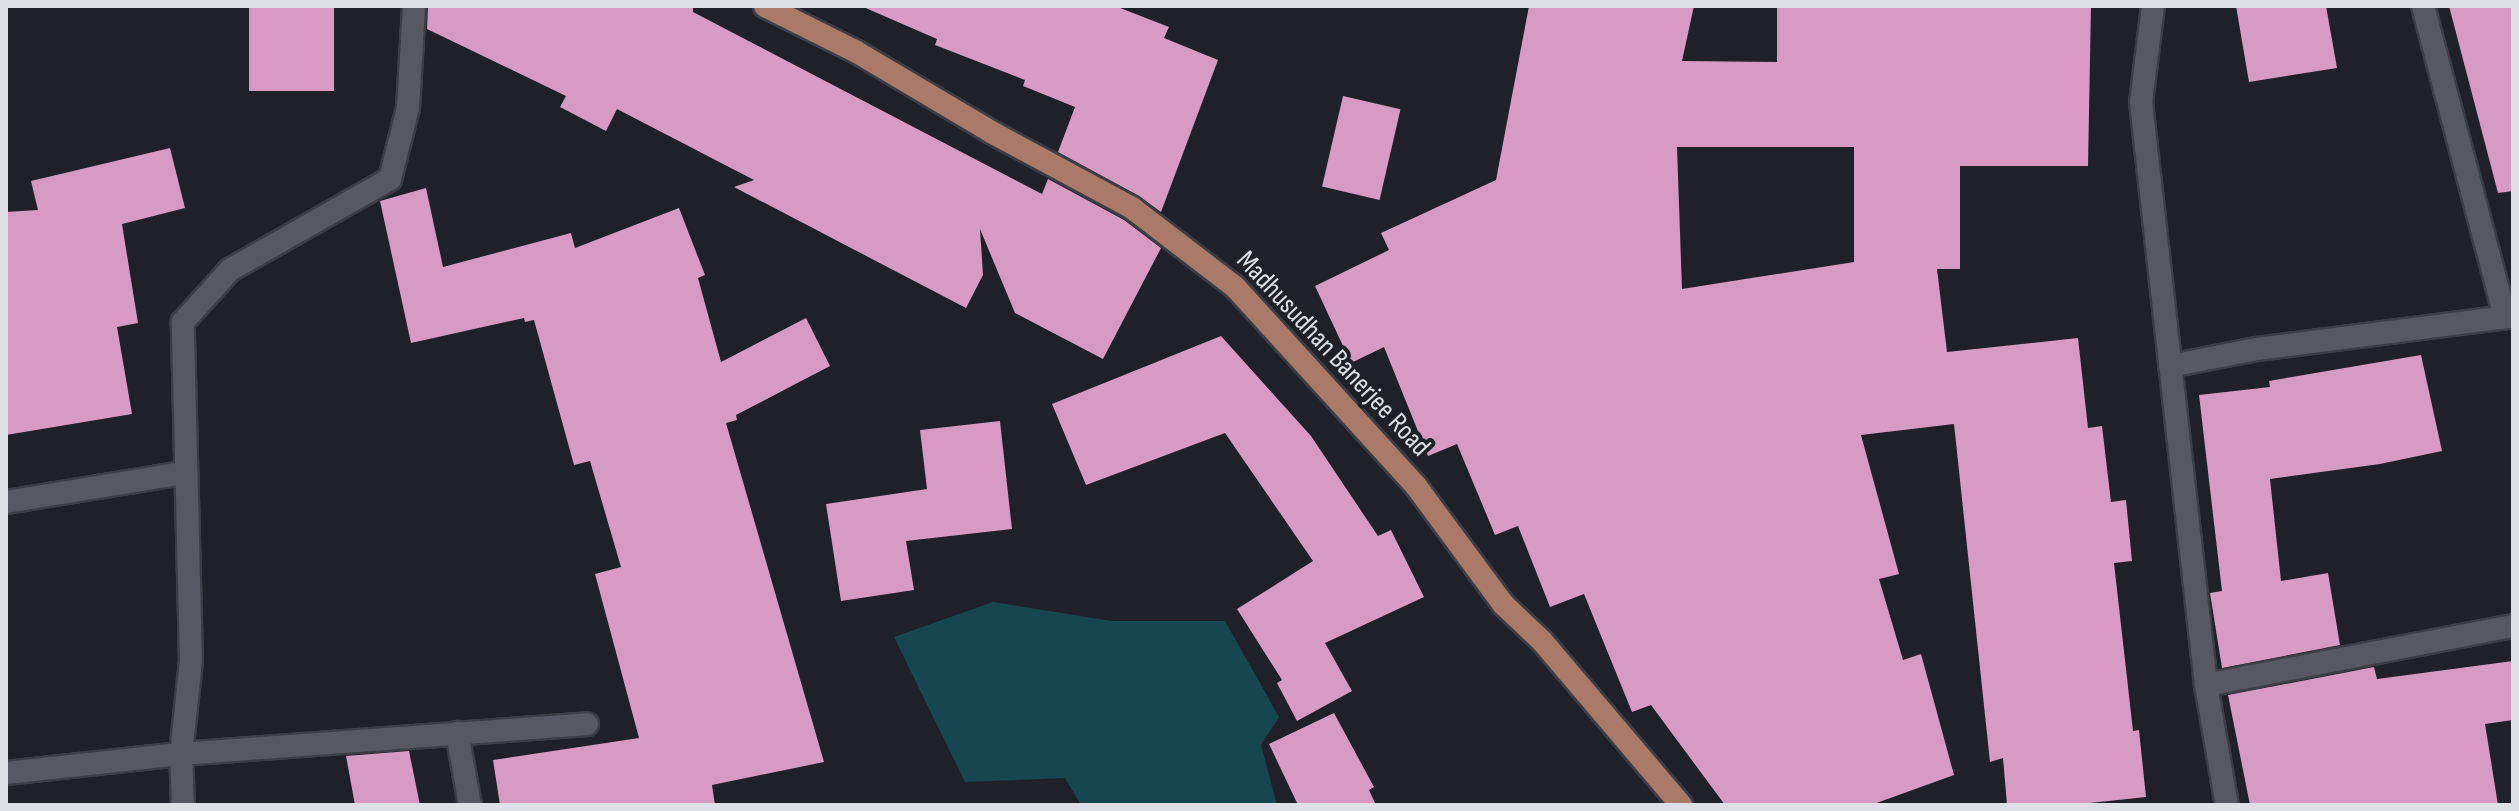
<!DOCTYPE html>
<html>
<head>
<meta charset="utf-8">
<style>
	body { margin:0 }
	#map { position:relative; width:2519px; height:811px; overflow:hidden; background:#1f202a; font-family:"Sofia Sans Condensed",sans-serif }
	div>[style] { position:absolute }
	.water>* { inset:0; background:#164750 }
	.building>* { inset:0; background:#d79ac2; transform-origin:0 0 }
	.roads { filter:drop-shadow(2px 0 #3c3d46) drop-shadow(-2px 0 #3c3d46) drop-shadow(0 2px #3c3d46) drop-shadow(0 -2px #3c3d46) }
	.minor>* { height:22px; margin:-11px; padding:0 11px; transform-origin:11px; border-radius:11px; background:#575864 }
	.tertiary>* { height:22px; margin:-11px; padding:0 11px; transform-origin:11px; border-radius:11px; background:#575864 }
	.primary>* { height:22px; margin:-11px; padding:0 11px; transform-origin:11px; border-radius:11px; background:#aa7968 }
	span { translate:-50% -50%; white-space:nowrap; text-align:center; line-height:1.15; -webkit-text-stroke:8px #1f202a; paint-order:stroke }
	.street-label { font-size:28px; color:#dfe0e7 }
	.frame { position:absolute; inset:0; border:8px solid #dfe0e7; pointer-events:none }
</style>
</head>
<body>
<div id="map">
	<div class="water">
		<i style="clip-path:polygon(993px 602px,1112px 621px,1225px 621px,1279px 717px,1261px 745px,1277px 805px,1081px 805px,1065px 778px,965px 782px,894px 637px)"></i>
	</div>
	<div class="building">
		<i style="left:249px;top:6px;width:85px;height:85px"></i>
		<i style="clip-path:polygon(428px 6px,693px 6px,693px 12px,1042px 194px,1048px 179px,1124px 220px,1161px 248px,1103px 359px,1015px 313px,980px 229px,983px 275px,966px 308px,734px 187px,754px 180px,617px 109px,606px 131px,560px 107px,566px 96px,427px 29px)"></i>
		<i style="clip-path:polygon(861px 6px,1115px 6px,1169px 27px,1164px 38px,1218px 60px,1161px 212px,1139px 196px,1058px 152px,1075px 107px,1023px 86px,1025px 80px,935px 45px,937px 39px)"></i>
		<i style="clip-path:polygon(evenodd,1529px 6px,1694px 6px,1682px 61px,1777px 62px,1777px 8px,2091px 6px,2088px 166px,1960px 166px,1960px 269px,1937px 269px,1947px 352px,2078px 338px,2088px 428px,2102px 426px,2111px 502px,2126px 500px,2132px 561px,2114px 563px,2133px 731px,2139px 730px,2146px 797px,2071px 805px,2007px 805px,2003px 758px,1990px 762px,1954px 424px,1861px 435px,1899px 574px,1879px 579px,1903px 660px,1921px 654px,1954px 775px,1871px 805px,1725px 805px,1651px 705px,1632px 712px,1584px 594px,1550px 607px,1518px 526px,1495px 535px,1457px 444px,1428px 456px,1384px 347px,1351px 363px,1315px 286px,1389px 250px,1381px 233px,1496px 180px,1529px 6px,1677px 147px,1854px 147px,1854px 262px,1682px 289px,1677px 147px)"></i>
		<i style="clip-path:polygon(2236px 6px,2326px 6px,2337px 68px,2249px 82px)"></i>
		<i style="clip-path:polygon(2449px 6px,2513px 6px,2513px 191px,2498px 193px)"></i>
		<i style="left:1343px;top:96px;width:59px;height:93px;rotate:13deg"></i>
		<i style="clip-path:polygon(170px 148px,185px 208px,122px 224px,138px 323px,117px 327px,132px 414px,6px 435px,6px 212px,38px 210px,31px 181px)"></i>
		<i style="clip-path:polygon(426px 188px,443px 267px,571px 233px,575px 248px,679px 208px,705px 275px,698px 278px,721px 362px,806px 318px,830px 366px,736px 415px,737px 420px,726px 423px,824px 762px,712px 785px,715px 805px,500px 805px,493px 760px,639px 738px,595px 574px,621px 567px,590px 461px,574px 465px,534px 320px,525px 322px,524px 318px,411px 343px,380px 201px)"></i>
		<i style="clip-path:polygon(1221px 336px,1311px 436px,1378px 536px,1391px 530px,1424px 597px,1325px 643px,1352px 691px,1297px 721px,1277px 683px,1282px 680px,1237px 609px,1313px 561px,1225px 433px,1086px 485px,1052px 404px)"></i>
		<i style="clip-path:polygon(2421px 355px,2442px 451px,2380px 464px,2270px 479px,2281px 581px,2328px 573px,2340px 645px,2222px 668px,2210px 593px,2222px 591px,2199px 395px,2270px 387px,2269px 381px)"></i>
		<i style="clip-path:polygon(1000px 421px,1012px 529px,906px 541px,914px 590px,841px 601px,826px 504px,927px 489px,920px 430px)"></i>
		<i style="clip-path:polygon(2513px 661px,2513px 720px,2485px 724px,2498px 805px,2250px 805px,2228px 695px,2374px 667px,2377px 679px)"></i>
		<i style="clip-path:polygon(1334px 713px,1374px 787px,1369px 790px,1376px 805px,1298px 805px,1269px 744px)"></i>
		<i style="clip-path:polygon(409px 751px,420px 805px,355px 805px,346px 756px)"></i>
	</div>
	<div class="roads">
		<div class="minor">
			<i style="left:2423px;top:6px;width:322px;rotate:75.2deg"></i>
			<i style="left:2170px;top:366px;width:89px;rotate:-11.1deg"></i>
			<i style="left:2257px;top:349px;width:258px;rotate:-7.3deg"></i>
			<i style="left:6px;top:502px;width:180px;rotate:-9.3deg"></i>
			<i style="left:2206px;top:685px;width:313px;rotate:-10.9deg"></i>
			<i style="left:457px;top:733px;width:73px;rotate:79.8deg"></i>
			<i style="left:6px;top:773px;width:176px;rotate:-6.2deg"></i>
			<i style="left:181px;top:754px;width:407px;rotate:-4.2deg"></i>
		</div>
		<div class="tertiary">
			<i style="left:2153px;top:6px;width:97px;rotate:97.1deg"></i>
			<i style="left:2141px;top:102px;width:587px;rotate:83.64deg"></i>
			<i style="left:2206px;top:685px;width:122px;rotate:80.1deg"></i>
			<i style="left:183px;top:805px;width:51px;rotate:-92.2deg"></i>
			<i style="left:181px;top:754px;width:94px;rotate:-83.9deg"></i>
			<i style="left:191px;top:661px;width:339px;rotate:-91.4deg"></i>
			<i style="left:183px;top:322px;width:70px;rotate:-47.9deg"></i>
			<i style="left:230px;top:270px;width:184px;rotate:-29.6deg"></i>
			<i style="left:390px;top:179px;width:73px;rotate:-75.8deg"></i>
			<i style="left:408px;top:108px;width:102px;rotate:-86.6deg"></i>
		</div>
		<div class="primary">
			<i style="left:765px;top:6px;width:101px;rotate:26.6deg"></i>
			<i style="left:855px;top:51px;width:161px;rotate:30.7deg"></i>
			<i style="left:993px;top:133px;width:158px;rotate:28.3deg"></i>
			<i style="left:1132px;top:208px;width:130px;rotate:37.5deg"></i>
			<i style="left:1235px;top:287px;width:269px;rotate:47.7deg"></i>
			<i style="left:1416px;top:486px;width:147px;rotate:53.6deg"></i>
			<i style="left:1503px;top:604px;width:54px;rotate:43.5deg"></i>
			<i style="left:1542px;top:641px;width:215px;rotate:49.7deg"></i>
		</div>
	</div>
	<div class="street-label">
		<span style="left:1333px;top:354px;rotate:47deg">Madhusudhan Banerjee Road</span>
	</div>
	<div class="frame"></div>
</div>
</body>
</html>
